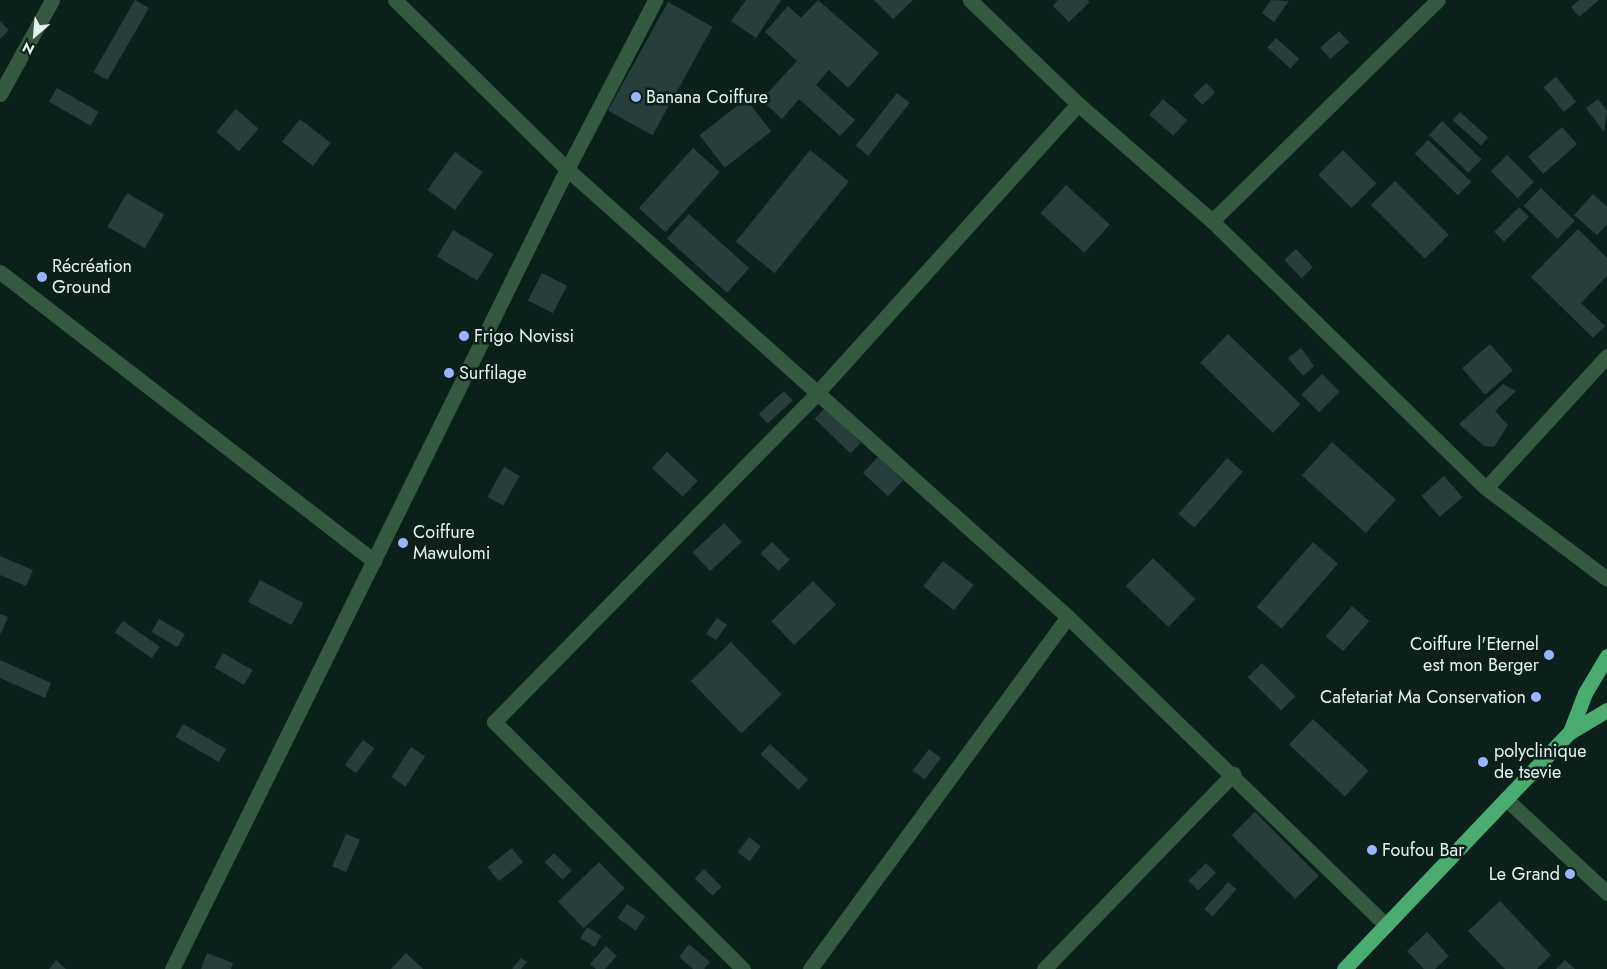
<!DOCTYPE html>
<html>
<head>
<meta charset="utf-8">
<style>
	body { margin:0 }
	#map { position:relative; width:1607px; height:969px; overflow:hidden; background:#0c201b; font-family:Jost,sans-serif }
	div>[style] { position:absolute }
	.building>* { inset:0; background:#273e3d; transform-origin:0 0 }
	.minor>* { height:15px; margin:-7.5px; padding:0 7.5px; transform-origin:7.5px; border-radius:7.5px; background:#345840 }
	.highway>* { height:15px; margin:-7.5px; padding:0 7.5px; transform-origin:7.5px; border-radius:7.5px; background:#4aac70 }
	.dots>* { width:14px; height:14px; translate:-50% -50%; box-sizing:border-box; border:2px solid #0c201b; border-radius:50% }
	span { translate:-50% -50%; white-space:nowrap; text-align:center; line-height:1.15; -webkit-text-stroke:5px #0c201b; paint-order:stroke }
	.poi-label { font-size:18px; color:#e6f2ee }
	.left { translate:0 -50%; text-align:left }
	.right { translate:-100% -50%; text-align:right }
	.north { position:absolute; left:10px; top:10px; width:50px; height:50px; -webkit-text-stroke:4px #0c201b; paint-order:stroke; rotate:207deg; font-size:14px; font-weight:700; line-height:20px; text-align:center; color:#e6f2ee }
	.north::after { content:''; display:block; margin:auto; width:18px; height:22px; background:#e6f2ee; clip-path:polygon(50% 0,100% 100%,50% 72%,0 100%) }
</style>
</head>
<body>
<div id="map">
	<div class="building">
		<i style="left:135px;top:0;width:16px;height:83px;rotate:30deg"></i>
		<i style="clip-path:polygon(746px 0,781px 0,756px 38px,731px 21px)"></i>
		<i style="clip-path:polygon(818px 0,879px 53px,848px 88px,829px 70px,816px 85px,855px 120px,840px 136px,799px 99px,782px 119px,761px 100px,797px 61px,765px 32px,788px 6px,801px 18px)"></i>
		<i style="clip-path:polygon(874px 0,913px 0,893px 19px)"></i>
		<i style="clip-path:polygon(1058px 0,1087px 0,1090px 2px,1069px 22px,1053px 6px)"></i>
		<i style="clip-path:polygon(1271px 0,1289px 1px,1274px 22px,1262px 13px)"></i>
		<i style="clip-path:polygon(1579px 0,1599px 0,1579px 17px,1571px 7px)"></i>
		<i style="left:668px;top:2px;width:51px;height:124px;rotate:29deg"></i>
		<i style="clip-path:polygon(0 21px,9px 30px,0 39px)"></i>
		<i style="left:1339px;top:31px;width:15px;height:25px;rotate:48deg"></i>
		<i style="left:1276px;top:38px;width:31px;height:13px;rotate:42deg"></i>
		<i style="left:1556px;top:77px;width:32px;height:16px;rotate:51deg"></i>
		<i style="left:1206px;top:83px;width:13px;height:18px;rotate:45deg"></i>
		<i style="left:57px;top:88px;width:48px;height:16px;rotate:30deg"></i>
		<i style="left:897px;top:93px;width:16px;height:67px;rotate:38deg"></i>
		<i style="left:746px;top:99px;width:41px;height:59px;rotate:52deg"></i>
		<i style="left:1163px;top:99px;width:32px;height:21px;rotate:41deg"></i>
		<i style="clip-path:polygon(1598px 99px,1607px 111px,1604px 132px,1586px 108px)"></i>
		<i style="left:236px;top:109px;width:30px;height:30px;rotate:41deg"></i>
		<i style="left:1460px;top:112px;width:38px;height:11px;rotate:42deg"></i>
		<i style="left:300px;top:119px;width:39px;height:29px;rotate:38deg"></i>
		<i style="left:1442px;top:121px;width:55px;height:19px;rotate:44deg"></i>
		<i style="left:1562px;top:127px;width:23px;height:45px;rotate:49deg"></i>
		<i style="left:1428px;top:140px;width:60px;height:19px;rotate:44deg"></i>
		<i style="left:693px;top:148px;width:36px;height:81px;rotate:42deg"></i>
		<i style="left:810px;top:150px;width:50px;height:118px;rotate:39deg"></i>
		<i style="left:1343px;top:150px;width:47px;height:35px;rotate:45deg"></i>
		<i style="left:455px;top:152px;width:34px;height:47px;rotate:36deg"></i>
		<i style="left:1507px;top:155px;width:38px;height:23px;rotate:45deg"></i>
		<i style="left:1395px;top:181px;width:76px;height:34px;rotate:45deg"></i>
		<i style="left:1066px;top:185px;width:59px;height:38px;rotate:42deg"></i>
		<i style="left:1541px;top:188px;width:47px;height:25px;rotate:44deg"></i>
		<i style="left:127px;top:193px;width:43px;height:39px;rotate:30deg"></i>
		<i style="clip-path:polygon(1593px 194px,1607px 207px,1607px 224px,1597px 235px,1574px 215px)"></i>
		<i style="left:1519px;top:207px;width:14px;height:35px;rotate:45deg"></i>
		<i style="left:689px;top:214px;width:81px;height:33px;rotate:42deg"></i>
		<i style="clip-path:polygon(1578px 229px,1607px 258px,1607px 276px,1581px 303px,1605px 326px,1593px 338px,1531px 277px)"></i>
		<i style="left:453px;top:230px;width:47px;height:31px;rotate:31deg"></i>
		<i style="left:1296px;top:249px;width:25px;height:16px;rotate:47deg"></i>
		<i style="left:542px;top:273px;width:28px;height:31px;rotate:27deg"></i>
		<i style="left:1228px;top:334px;width:101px;height:40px;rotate:44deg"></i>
		<i style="left:1490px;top:344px;width:35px;height:37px;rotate:49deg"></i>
		<i style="clip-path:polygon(1301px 348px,1314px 366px,1303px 376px,1288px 358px)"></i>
		<i style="left:1322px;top:374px;width:25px;height:29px;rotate:45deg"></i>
		<i style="clip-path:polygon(1503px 384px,1516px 391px,1495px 411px,1508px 425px,1494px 447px,1484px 446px,1459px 424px)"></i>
		<i style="left:784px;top:391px;width:13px;height:34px;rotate:48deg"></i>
		<i style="left:825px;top:408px;width:50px;height:15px;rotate:44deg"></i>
		<i style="left:1332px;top:442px;width:86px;height:45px;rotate:42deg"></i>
		<i style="left:667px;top:452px;width:42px;height:22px;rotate:43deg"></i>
		<i style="left:878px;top:457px;width:34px;height:22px;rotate:43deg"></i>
		<i style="left:1227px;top:458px;width:21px;height:74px;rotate:41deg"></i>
		<i style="left:504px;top:467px;width:18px;height:34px;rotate:29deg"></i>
		<i style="left:1444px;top:476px;width:28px;height:30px;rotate:49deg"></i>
		<i style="left:724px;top:523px;width:26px;height:43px;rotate:47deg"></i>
		<i style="left:772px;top:542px;width:25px;height:16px;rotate:45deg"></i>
		<i style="left:1313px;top:542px;width:33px;height:86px;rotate:41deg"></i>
		<i style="clip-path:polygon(0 556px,33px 570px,26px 586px,0 575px)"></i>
		<i style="left:1153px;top:558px;width:59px;height:39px;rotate:44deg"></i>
		<i style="left:943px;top:561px;width:39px;height:32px;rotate:38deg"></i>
		<i style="left:260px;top:580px;width:49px;height:25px;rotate:28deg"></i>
		<i style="left:813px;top:581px;width:33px;height:58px;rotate:46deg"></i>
		<i style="left:1352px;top:606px;width:23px;height:40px;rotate:41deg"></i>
		<i style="clip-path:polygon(0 614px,8px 617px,1px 633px,0 633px)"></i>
		<i style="left:717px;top:618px;width:12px;height:19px;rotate:35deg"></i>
		<i style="left:159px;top:619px;width:30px;height:15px;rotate:30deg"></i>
		<i style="left:123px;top:621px;width:45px;height:14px;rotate:35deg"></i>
		<i style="left:731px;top:642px;width:73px;height:56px;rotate:46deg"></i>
		<i style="left:223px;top:653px;width:34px;height:17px;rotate:30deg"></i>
		<i style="clip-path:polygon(0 660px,51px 683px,45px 698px,0 678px)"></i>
		<i style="left:1262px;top:663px;width:47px;height:20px;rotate:45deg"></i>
		<i style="left:1313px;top:719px;width:76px;height:35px;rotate:43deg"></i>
		<i style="left:183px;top:724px;width:50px;height:15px;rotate:30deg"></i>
		<i style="left:363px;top:740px;width:14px;height:31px;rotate:36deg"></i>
		<i style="left:770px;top:744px;width:52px;height:14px;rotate:43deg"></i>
		<i style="left:411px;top:747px;width:17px;height:36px;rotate:33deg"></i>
		<i style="left:929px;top:749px;width:15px;height:27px;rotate:37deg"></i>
		<i style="left:1255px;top:812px;width:90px;height:33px;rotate:45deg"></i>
		<i style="left:346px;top:834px;width:15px;height:35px;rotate:23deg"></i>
		<i style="left:749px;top:837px;width:15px;height:19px;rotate:37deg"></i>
		<i style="left:512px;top:848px;width:18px;height:31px;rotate:52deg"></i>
		<i style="left:554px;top:853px;width:25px;height:13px;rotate:45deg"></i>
		<i style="left:599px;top:862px;width:37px;height:57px;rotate:46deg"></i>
		<i style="left:1206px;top:863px;width:14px;height:25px;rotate:45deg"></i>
		<i style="left:704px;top:869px;width:25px;height:13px;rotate:45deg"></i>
		<i style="left:1228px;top:882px;width:11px;height:36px;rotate:41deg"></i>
		<i style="clip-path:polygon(1500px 901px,1551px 955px,1537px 969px,1505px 969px,1468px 931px)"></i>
		<i style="left:627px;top:904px;width:22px;height:17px;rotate:34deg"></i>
		<i style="left:587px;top:927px;width:17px;height:13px;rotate:31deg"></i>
		<i style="clip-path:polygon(1427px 932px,1449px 956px,1435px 969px,1424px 969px,1407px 951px)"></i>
		<i style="clip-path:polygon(689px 944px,710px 962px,704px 969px,693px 969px,679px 957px)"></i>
		<i style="clip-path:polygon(606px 946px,617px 956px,605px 969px,596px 969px,590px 964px)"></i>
		<i style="clip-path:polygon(207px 953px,233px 963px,231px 969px,201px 969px)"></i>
		<i style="clip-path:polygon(406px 953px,423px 969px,391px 969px)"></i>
		<i style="clip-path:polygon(521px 958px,527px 962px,521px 969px,512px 969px)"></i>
		<i style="clip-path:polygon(56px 960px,66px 969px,49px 969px)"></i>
		<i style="clip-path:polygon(1565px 960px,1575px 969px,1556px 969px)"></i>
	</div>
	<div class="minor">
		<i style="left:395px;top:0;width:241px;rotate:44.5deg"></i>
		<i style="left:567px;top:169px;width:672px;rotate:41.8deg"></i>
		<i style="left:1068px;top:617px;width:443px;rotate:44.1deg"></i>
		<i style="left:970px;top:0;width:150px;rotate:43.9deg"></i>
		<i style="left:1078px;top:104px;width:178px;rotate:41.1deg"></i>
		<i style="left:1212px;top:221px;width:383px;rotate:44.3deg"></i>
		<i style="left:1486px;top:488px;width:151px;rotate:36.9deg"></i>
		<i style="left:0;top:94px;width:107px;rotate:-61deg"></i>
		<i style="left:1212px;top:221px;width:316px;rotate:-44.4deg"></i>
		<i style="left:0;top:272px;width:473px;rotate:37.7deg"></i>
		<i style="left:1486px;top:488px;width:179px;rotate:-47.5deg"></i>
		<i style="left:1506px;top:799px;width:138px;rotate:42.9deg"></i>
		<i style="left:172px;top:969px;width:881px;rotate:-63.73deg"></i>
		<i style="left:562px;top:179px;width:202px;rotate:-62.5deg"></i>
		<i style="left:743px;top:969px;width:351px;rotate:-135.2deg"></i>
		<i style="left:494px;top:722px;width:460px;rotate:-45.5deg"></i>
		<i style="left:816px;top:394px;width:391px;rotate:-47.9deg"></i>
		<i style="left:810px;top:969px;width:436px;rotate:-53.8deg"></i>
		<i style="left:1044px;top:969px;width:272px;rotate:-45.9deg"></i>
	</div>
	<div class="highway">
		<i style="left:1570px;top:732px;width:42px;rotate:-69deg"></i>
		<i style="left:1585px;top:693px;width:43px;rotate:-59.3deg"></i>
		<i style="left:1344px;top:969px;width:327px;rotate:-46.4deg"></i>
		<i style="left:1570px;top:732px;width:43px;rotate:-30.7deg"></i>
	</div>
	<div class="dots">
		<i style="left:636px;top:97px;background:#97b6fd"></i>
		<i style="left:42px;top:277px;background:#97b6fd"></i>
		<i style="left:464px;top:336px;background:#97b6fd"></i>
		<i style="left:449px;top:373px;background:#97b6fd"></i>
		<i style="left:403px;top:543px;background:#97b6fd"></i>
		<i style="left:1549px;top:655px;background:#97b6fd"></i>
		<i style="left:1536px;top:697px;background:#97b6fd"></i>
		<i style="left:1483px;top:762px;background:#97b6fd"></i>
		<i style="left:1372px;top:850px;background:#97b6fd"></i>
		<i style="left:1570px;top:874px;background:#97b6fd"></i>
	</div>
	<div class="poi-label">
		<span class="left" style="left:646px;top:97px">Banana Coiffure</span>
		<span class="left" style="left:52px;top:277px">Récréation<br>Ground</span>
		<span class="left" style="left:474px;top:336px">Frigo Novissi</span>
		<span class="left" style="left:459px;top:373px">Surfilage</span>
		<span class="left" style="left:413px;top:543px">Coiffure<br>Mawulomi</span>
		<span class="right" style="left:1539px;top:655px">Coiffure l'Eternel<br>est mon Berger</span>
		<span class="right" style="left:1526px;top:697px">Cafetariat Ma Conservation</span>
		<span class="left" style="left:1494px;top:762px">polyclinique<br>de tsevie</span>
		<span class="left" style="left:1382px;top:850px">Foufou Bar</span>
		<span class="right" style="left:1560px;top:874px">Le Grand</span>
	</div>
	<div class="north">N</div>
</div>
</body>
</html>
